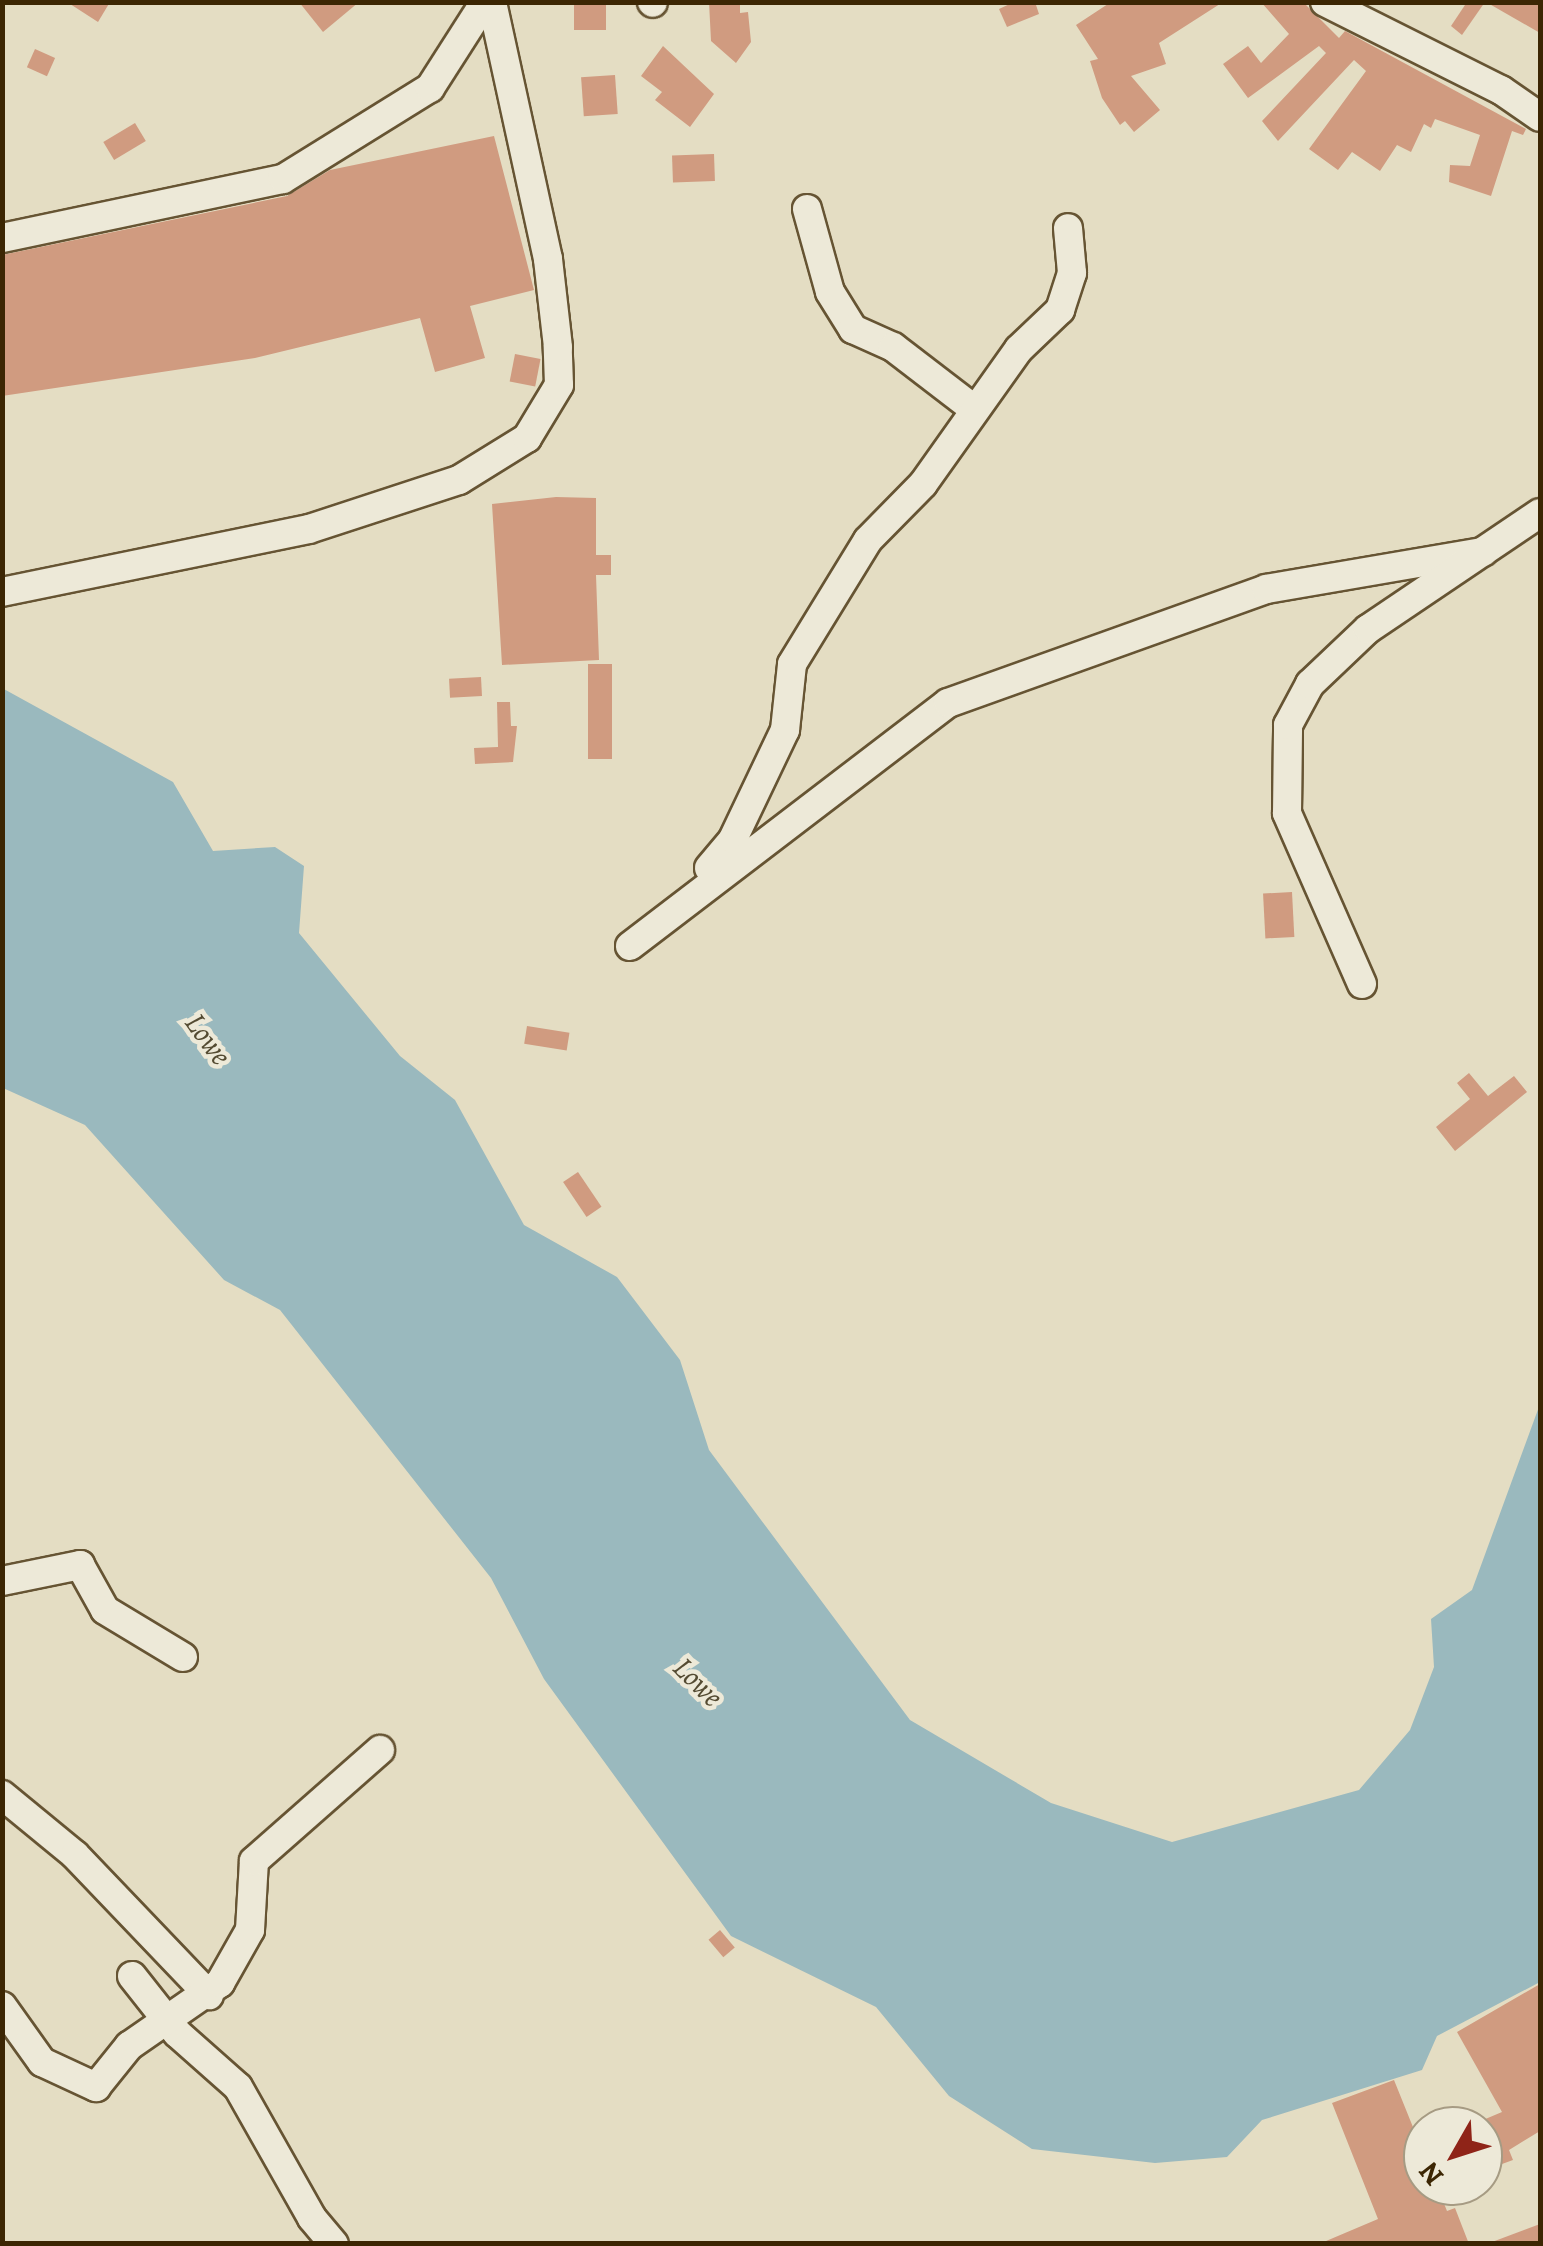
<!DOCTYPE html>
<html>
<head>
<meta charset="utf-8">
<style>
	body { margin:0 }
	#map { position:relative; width:1543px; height:2246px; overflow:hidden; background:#e4ddc3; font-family:Alegreya,serif }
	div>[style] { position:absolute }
	.water>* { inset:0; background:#9ab9be }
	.building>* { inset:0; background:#d09b80; transform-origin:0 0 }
	.roads { filter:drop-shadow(2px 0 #665433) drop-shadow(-2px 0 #665433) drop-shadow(0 2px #665433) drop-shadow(0 -2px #665433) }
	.minor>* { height:28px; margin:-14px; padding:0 14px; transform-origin:14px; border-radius:14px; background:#ede9d8 }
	span { translate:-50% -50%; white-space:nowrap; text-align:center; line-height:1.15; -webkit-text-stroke:9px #ede9d8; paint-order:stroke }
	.water-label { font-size:30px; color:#544b32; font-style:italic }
	.frame { position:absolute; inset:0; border:5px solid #3c2603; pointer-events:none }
	.north { position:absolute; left:1403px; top:2106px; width:100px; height:100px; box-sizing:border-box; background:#ede9d8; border:2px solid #a69b83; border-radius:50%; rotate:231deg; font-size:28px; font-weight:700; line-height:40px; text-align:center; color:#3c2603 }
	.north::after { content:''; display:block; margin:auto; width:35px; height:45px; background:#8f2418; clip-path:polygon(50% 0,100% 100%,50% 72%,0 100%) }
</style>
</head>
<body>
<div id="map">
	<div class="water">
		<i style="clip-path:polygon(2px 688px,173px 782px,213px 851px,275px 847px,304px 866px,299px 933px,400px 1056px,455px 1100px,524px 1225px,617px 1277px,680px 1360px,709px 1450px,910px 1720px,1051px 1803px,1172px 1842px,1359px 1790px,1410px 1730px,1434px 1667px,1431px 1619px,1472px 1590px,1540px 1404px,1540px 1982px,1437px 2036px,1422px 2070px,1262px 2120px,1227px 2157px,1155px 2163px,1032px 2149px,949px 2096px,876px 2007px,731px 1936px,544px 1679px,491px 1578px,280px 1310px,224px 1280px,85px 1125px,3px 1088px)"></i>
	</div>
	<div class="building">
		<i style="clip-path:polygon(67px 2px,110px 2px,98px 22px)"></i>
		<i style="clip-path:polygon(299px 2px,359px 2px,323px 32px)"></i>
		<i style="left:574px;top:2px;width:32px;height:28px"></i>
		<i style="clip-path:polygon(709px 2px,740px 2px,740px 13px,748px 12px,751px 42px,736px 63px,711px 41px)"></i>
		<i style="clip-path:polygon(1014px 2px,1035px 2px,1039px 14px,1007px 27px,999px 9px)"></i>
		<i style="clip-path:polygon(1111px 2px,1223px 2px,1159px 43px,1166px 64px,1131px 76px,1160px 110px,1134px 132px,1125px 121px,1120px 125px,1102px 98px,1090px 61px,1098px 59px,1076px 25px)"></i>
		<i style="clip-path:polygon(1261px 2px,1303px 2px,1339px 38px,1345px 31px,1526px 129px,1523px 135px,1512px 131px,1491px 196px,1449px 182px,1450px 165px,1470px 166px,1480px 135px,1435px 119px,1431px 128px,1424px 124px,1411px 152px,1397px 145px,1380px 171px,1352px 152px,1338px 170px,1309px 149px,1366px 71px,1354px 60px,1278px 141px,1262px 121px,1326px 53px,1319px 46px,1248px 98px,1223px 64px,1248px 46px,1261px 63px,1289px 34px)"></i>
		<i style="clip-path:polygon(1467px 2px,1485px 2px,1462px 35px,1451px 26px)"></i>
		<i style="clip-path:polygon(1486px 2px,1540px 2px,1540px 33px)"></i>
		<i style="clip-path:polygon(663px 46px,714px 94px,690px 127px,655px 100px,662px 92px,641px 76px)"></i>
		<i style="left:35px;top:49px;width:22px;height:20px;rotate:24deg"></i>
		<i style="left:615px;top:75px;width:39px;height:34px;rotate:86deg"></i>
		<i style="left:135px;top:123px;width:21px;height:37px;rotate:59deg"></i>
		<i style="clip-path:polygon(494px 136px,534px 290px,470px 306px,485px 358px,435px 372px,420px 318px,255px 358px,2px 396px,2px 255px,287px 196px,330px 170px)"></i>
		<i style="left:714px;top:154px;width:27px;height:42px;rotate:88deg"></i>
		<i style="left:515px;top:354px;width:26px;height:28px;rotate:11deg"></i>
		<i style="clip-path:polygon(556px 497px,596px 498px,596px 555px,611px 555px,611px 575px,596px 575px,599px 660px,502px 665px,492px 504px)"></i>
		<i style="left:588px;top:664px;width:24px;height:95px"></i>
		<i style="left:481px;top:677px;width:19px;height:32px;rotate:87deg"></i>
		<i style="clip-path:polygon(497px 702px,510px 702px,511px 726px,517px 726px,513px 762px,475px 764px,474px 748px,498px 747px)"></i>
		<i style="left:1292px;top:892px;width:45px;height:29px;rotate:87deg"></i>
		<i style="left:527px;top:1026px;width:43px;height:18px;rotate:9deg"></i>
		<i style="clip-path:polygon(1469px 1073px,1488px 1096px,1514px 1076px,1527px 1092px,1455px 1151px,1436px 1127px,1470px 1099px,1457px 1083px)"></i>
		<i style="left:578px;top:1172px;width:42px;height:18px;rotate:56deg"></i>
		<i style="left:720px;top:1930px;width:23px;height:15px;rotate:50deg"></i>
		<i style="clip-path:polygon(1540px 1984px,1540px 2131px,1509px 2150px,1513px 2160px,1491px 2168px,1483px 2120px,1502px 2112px,1457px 2032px)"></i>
		<i style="clip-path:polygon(1394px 2080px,1423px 2152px,1423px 2186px,1437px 2186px,1447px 2211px,1455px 2208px,1469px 2244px,1319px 2244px,1378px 2219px,1332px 2103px)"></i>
		<i style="clip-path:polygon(1540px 2224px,1540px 2244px,1493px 2244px,1492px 2242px)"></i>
	</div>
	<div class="roads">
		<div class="minor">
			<i style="left:652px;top:2px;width:1px;rotate:45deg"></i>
			<i style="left:1325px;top:2px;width:197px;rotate:26.6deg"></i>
			<i style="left:1501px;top:90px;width:47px;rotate:34.7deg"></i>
			<i style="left:807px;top:209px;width:86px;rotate:74.5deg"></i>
			<i style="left:830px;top:292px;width:44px;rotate:58.1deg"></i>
			<i style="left:853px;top:329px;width:44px;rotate:24.2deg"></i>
			<i style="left:893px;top:347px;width:103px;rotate:37.5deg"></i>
			<i style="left:2px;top:238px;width:287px;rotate:-11.9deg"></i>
			<i style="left:283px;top:179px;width:173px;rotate:-31.8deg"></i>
			<i style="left:430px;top:88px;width:102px;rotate:-57.4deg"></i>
			<i style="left:2px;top:592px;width:313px;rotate:-11.6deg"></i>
			<i style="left:309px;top:529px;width:158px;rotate:-18.1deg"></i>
			<i style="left:459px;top:480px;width:80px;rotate:-31.7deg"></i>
			<i style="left:527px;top:438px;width:62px;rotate:-58.9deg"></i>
			<i style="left:559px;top:385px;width:38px;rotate:-92deg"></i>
			<i style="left:558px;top:347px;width:89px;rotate:-96.5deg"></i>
			<i style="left:548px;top:259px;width:263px;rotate:-102.3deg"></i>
			<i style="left:709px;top:868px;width:38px;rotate:-50deg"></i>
			<i style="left:733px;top:839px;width:121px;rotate:-64.5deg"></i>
			<i style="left:785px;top:730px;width:66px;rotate:-83.9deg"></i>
			<i style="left:792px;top:664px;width:145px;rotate:-58.5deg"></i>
			<i style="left:868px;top:540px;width:78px;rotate:-45.5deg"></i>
			<i style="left:923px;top:484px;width:166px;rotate:-54.6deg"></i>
			<i style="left:1019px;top:349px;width:57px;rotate:-43.6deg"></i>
			<i style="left:1060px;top:310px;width:39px;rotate:-72deg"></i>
			<i style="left:1072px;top:273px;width:45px;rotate:-95.1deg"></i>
			<i style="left:630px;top:946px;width:400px;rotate:-37.4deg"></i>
			<i style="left:948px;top:703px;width:338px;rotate:-19.7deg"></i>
			<i style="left:1266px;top:589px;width:220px;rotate:-9.7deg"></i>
			<i style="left:1362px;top:984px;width:187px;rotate:-113.7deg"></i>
			<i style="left:1287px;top:813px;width:88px;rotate:-89.3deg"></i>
			<i style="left:1288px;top:725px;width:47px;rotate:-61.8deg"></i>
			<i style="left:1310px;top:684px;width:80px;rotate:-43.5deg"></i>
			<i style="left:1368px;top:629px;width:207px;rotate:-34deg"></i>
			<i style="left:2px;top:1581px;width:80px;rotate:-11.6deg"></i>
			<i style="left:80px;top:1565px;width:51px;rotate:60.9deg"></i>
			<i style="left:105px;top:1610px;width:91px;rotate:31.1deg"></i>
			<i style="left:2px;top:1795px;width:94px;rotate:39.4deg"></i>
			<i style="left:75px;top:1855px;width:194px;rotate:46.3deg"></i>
			<i style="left:132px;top:1976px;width:73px;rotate:51.7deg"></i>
			<i style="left:177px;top:2033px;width:81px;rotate:41.5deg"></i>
			<i style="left:238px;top:2087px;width:150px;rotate:60.5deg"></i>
			<i style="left:312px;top:2218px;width:34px;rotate:50deg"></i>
			<i style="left:2px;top:2006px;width:69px;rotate:54.5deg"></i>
			<i style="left:42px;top:2062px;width:60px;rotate:24.8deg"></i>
			<i style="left:96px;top:2087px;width:53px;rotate:-51.2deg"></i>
			<i style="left:129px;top:2046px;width:111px;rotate:-34.7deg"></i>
			<i style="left:220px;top:1983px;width:61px;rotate:-60.5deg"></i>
			<i style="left:250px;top:1930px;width:69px;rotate:-86.7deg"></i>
			<i style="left:254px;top:1861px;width:168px;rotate:-41.4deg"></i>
		</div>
	</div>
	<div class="water-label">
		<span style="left:208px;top:1039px;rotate:54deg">Lowe</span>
		<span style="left:698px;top:1682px;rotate:45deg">Lowe</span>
	</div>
	<div class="frame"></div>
	<div class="north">N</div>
</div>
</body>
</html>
